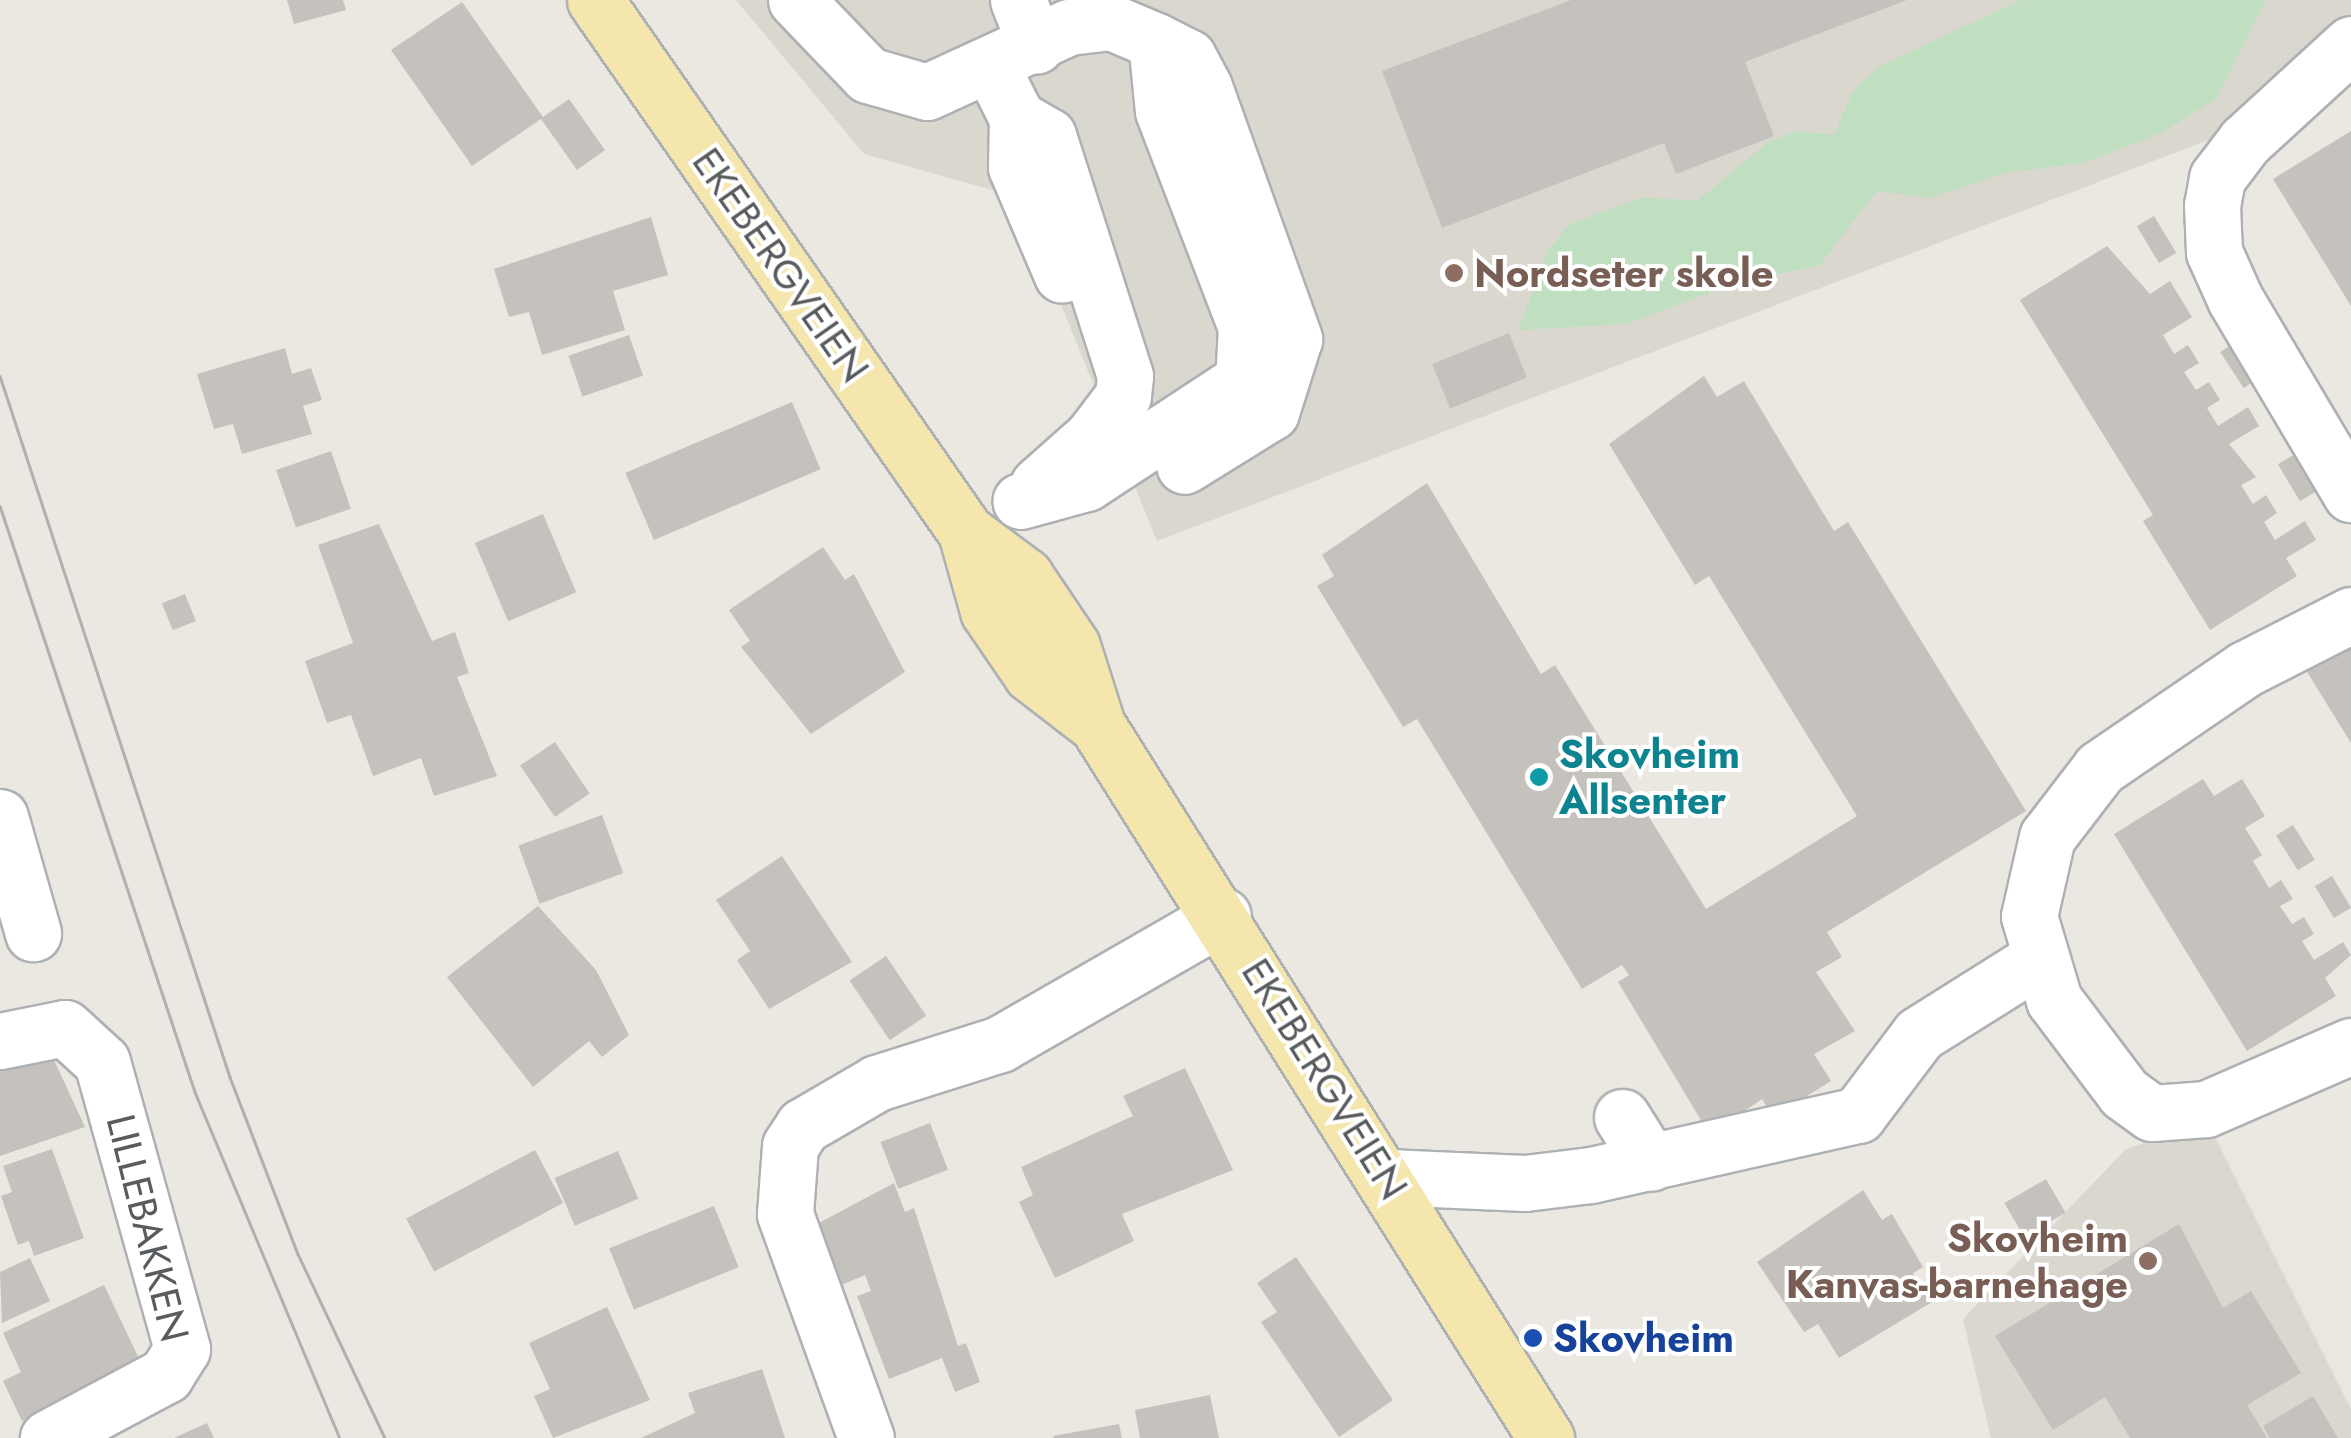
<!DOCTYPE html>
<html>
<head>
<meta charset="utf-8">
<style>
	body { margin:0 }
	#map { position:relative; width:2351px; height:1438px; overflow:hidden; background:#eae8e1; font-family:Jost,sans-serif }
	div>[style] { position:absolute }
	.education>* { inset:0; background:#dad7cf }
	.green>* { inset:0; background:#c0dfc0 }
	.building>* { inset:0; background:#c5c2bd; transform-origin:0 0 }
	.roads { filter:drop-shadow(2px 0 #aeb1b4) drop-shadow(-2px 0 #aeb1b4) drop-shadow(0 2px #aeb1b4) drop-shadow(0 -2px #aeb1b4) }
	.minor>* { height:55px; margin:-27.5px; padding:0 27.5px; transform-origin:27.5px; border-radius:27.5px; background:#fff }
	.major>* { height:55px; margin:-27.5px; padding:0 27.5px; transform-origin:27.5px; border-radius:27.5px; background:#f4e6ac }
	.tram>* { height:2.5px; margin:-1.25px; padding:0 1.25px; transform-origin:1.25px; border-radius:1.25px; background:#afb0b0 }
	.dots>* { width:28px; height:28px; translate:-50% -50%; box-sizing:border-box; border:5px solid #fff; border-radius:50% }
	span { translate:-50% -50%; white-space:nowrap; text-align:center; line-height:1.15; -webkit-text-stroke:8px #fff; paint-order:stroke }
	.street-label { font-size:40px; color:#595c5f }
	.education-label { font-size:40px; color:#785e54; font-weight:700 }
	.left { translate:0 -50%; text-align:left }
	.right { translate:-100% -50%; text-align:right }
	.culture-label { font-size:40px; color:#0d838f; font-weight:700 }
	.transit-label { font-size:40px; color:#164399; font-weight:700 }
</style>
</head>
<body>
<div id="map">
	<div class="education">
		<i style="clip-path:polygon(736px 0,2351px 0,2351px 15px,2227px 133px,1157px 541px,1027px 221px,1007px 194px,864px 154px)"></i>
		<i style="clip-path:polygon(2206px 1119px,2351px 1409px,2351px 1438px,1991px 1438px,1963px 1319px,2125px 1150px)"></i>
	</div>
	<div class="green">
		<i style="clip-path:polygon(2021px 0,2266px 0,2217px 98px,2161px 133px,2083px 163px,2005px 173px,1930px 198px,1877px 191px,1820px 265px,1736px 283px,1626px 324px,1518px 330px,1548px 250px,1570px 224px,1640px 198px,1698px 200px,1770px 141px,1798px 131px,1834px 135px,1853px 91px,1878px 67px)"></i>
	</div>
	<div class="building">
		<i style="clip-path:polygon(287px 0,343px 0,346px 10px,294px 24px)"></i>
		<i style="clip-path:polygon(1571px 0,1907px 0,1745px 62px,1774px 136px,1676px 174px,1664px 143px,1442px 228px,1382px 71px)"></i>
		<i style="clip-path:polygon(462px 2px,543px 117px,569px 99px,605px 150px,577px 170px,541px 119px,472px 166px,391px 50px)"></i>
		<i style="clip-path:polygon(2351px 131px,2351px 306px,2273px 179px)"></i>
		<i style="left:2154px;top:216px;width:43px;height:20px;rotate:59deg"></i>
		<i style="clip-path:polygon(651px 217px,668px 275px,613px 291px,625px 330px,542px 355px,529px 312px,509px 317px,494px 269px)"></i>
		<i style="clip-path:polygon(2107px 246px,2150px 294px,2170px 281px,2192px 317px,2163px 335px,2174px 354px,2188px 345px,2199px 363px,2184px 372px,2196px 390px,2209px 382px,2220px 400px,2207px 408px,2218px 426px,2248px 407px,2259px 426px,2229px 444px,2256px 477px,2241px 485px,2253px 504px,2266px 495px,2277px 513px,2264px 522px,2275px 540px,2305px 521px,2316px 540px,2286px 558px,2297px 576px,2210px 630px,2143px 521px,2153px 515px,2020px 300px)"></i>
		<i style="left:1509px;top:333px;width:48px;height:83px;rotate:68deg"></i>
		<i style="left:629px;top:335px;width:43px;height:64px;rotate:71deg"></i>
		<i style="left:2237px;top:341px;width:43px;height:20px;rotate:57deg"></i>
		<i style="clip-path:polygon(285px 348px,292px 374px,311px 368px,322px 400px,303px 406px,312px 434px,242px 454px,233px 424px,214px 429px,197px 374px)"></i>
		<i style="clip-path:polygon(1704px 376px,1717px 397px,1744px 381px,1834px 531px,1848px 522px,2026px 811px,1827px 932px,1842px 957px,1816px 972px,1855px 1031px,1814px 1054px,1831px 1081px,1773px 1117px,1762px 1099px,1710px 1135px,1618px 982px,1629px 975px,1622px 965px,1582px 989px,1417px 719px,1403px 727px,1317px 586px,1334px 576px,1322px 555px,1427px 483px,1541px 674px,1555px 665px,1706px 909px,1857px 816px,1709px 576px,1695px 585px,1609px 444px)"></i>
		<i style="left:792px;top:402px;width:73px;height:181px;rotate:67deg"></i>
		<i style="left:331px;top:451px;width:61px;height:58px;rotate:71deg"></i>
		<i style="left:2295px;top:454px;width:43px;height:20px;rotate:59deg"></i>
		<i style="left:543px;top:514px;width:85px;height:74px;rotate:67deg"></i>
		<i style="clip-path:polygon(379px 524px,432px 641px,455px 632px,469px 673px,457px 677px,497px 776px,434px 796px,421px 758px,373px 776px,351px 715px,327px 723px,305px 661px,353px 643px,318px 545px)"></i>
		<i style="clip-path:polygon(823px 547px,845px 580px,854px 574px,905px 672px,811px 734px,741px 647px,750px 641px,729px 610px)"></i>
		<i style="left:185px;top:594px;width:29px;height:25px;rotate:68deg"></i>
		<i style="clip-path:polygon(2351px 638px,2351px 743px,2304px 667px)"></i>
		<i style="left:555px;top:742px;width:62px;height:42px;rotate:56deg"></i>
		<i style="clip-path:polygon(2203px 779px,2214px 796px,2242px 779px,2265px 816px,2245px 828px,2262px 855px,2253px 861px,2269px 888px,2281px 880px,2293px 899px,2280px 906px,2292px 924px,2304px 917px,2314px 934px,2302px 941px,2314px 960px,2343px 942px,2351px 955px,2325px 978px,2336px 996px,2247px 1051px,2114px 834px)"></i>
		<i style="left:602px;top:815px;width:62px;height:89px;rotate:70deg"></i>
		<i style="left:2293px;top:825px;width:41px;height:20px;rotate:58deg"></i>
		<i style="clip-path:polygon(782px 856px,852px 962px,769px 1009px,737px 960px,750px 951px,716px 900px)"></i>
		<i style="left:2332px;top:876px;width:37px;height:20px;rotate:59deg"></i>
		<i style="clip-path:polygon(538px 906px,596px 970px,629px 1035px,602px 1057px,589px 1041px,533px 1087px,447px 977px)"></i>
		<i style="left:886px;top:956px;width:72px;height:44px;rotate:56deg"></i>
		<i style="clip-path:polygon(48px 1047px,85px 1127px,0 1156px,0 1064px)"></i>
		<i style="clip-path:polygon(1185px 1068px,1233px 1170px,1122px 1214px,1134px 1241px,1055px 1278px,1019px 1202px,1033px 1195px,1021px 1167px,1133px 1116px,1123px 1096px)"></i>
		<i style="left:930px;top:1123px;width:50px;height:53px;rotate:69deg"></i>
		<i style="clip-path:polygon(52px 1149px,84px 1238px,34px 1256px,29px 1241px,18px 1245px,1px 1196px,12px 1192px,3px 1166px)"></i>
		<i style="left:535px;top:1150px;width:60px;height:146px;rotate:62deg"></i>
		<i style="left:618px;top:1151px;width:52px;height:69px;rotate:67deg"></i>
		<i style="left:2046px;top:1179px;width:39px;height:48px;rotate:60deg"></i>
		<i style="clip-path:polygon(894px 1183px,905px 1212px,914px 1208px,958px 1346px,966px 1343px,980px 1382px,955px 1392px,942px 1358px,889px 1379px,857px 1296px,871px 1291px,865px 1275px,839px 1286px,815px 1225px)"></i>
		<i style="clip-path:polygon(1863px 1190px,1882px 1220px,1892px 1214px,1923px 1267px,1913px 1273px,1932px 1302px,1839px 1358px,1818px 1324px,1804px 1332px,1757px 1262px)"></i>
		<i style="left:714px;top:1206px;width:66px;height:113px;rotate:68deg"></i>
		<i style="clip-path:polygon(2179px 1224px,2223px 1308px,2251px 1291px,2301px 1373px,2247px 1405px,2267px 1438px,2130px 1438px,2105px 1397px,2053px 1430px,1995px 1336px)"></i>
		<i style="clip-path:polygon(1296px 1257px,1393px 1400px,1339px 1437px,1261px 1322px,1277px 1312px,1257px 1283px)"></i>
		<i style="clip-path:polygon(30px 1258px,50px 1301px,2px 1323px,0 1272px)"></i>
		<i style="clip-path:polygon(104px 1285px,143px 1367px,22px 1421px,3px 1381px,21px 1372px,3px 1333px)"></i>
		<i style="clip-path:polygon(607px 1307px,650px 1400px,553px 1438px,534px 1396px,550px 1389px,529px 1343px)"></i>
		<i style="clip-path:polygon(762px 1369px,785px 1438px,641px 1438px,695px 1413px,688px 1393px)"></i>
		<i style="clip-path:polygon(1210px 1395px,1219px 1438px,1140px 1438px,1135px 1410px)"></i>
		<i style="clip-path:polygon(2313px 1396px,2338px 1438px,2270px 1438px,2263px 1426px)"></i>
		<i style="clip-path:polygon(207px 1423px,214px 1438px,174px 1438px)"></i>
		<i style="clip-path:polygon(1119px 1424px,1122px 1438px,1054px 1438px,1053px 1436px)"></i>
	</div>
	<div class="roads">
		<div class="minor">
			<i style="left:796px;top:0;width:104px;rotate:46.2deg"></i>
			<i style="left:868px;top:75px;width:61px;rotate:16.1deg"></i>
			<i style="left:927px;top:92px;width:156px;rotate:-24.6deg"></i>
			<i style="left:1069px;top:27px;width:42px;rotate:-6.8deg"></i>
			<i style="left:1111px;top:22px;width:49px;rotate:22.9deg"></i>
			<i style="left:1156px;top:41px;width:70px;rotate:84.3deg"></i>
			<i style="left:1163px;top:111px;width:231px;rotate:69deg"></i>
			<i style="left:1246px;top:327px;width:53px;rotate:93.2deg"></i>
			<i style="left:1243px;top:380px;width:188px;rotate:146.7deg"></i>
			<i style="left:1086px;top:483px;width:68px;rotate:164.7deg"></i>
			<i style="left:1018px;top:0;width:49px;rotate:68.6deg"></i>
			<i style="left:1156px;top:41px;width:36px;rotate:27deg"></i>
			<i style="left:1188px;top:57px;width:34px;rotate:62deg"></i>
			<i style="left:1204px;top:87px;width:268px;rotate:70.3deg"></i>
			<i style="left:1294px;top:339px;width:77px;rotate:107.5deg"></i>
			<i style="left:1271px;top:412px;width:102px;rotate:148.2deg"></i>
			<i style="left:2351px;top:44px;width:144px;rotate:137.5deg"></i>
			<i style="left:2245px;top:141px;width:46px;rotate:127.1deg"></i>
			<i style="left:2217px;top:178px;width:27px;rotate:100deg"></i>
			<i style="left:2212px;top:205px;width:47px;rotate:87.6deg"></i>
			<i style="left:2214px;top:252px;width:51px;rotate:65.9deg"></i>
			<i style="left:2235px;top:299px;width:227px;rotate:59.3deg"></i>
			<i style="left:992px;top:68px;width:56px;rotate:63.4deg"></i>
			<i style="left:1017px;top:118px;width:36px;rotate:30deg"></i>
			<i style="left:1048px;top:136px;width:252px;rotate:72.2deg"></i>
			<i style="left:1125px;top:376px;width:20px;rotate:96deg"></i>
			<i style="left:1123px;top:396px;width:51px;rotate:127.1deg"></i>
			<i style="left:1092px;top:437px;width:72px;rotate:138.4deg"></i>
			<i style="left:1017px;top:118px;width:49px;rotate:91.2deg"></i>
			<i style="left:1016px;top:167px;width:117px;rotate:66.9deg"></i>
			<i style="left:2351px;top:615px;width:119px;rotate:153deg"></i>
			<i style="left:2245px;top:669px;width:176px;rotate:145.7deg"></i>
			<i style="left:2100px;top:768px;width:87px;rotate:127.5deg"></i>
			<i style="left:2047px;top:837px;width:81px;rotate:102.8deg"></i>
			<i style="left:2029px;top:916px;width:88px;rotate:73.4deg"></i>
			<i style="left:2054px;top:1000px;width:116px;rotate:53deg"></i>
			<i style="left:2124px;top:1093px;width:34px;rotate:36deg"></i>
			<i style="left:2152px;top:1113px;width:54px;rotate:-4.2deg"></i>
			<i style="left:2206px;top:1109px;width:158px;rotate:-23.5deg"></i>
			<i style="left:0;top:817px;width:121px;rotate:74.1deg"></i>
			<i style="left:0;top:1041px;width:66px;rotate:-11.3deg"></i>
			<i style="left:65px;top:1028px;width:50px;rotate:42.6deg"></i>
			<i style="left:102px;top:1062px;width:298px;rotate:74.4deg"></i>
			<i style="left:182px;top:1349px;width:31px;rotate:122deg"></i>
			<i style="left:166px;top:1375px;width:134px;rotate:151.9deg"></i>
			<i style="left:1622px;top:1117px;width:54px;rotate:57.8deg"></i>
			<i style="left:1387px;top:1177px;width:138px;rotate:2.5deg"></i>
			<i style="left:1525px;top:1183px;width:66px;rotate:-6.9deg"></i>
			<i style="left:1591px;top:1175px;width:274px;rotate:-12.7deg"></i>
			<i style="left:1858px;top:1115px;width:101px;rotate:-53deg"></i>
			<i style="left:1919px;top:1034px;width:139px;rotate:-32.1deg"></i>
			<i style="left:866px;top:1438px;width:238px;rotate:-109.9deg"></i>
			<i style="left:785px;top:1214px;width:68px;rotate:-85.8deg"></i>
			<i style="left:790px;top:1146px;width:24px;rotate:-57deg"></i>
			<i style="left:803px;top:1126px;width:86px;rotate:-30.2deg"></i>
			<i style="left:877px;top:1083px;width:129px;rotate:-17.6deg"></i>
			<i style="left:1000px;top:1044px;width:257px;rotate:-29.9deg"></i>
		</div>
		<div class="major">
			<i style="left:595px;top:0;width:649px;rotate:55.11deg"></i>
			<i style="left:966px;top:532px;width:82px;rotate:74.4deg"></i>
			<i style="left:988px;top:611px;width:76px;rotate:55.7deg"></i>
			<i style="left:1031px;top:674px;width:83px;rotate:37.7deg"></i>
			<i style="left:966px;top:532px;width:74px;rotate:36.7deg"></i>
			<i style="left:1025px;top:576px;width:84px;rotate:56.1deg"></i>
			<i style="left:1072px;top:646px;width:83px;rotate:72.4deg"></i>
			<i style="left:1097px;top:725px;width:843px;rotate:57.8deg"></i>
		</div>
	</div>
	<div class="tram">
		<i style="left:0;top:376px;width:738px;rotate:71.84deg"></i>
		<i style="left:230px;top:1077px;width:190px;rotate:69deg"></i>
		<i style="left:298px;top:1254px;width:204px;rotate:64.7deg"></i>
		<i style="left:0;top:506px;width:618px;rotate:71.59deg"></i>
		<i style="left:195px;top:1092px;width:375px;rotate:67.3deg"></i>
	</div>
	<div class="dots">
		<i style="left:1454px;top:273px;background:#8d6e63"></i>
		<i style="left:1539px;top:777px;background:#0f9aa8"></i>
		<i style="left:2148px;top:1261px;background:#8d6e63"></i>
		<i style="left:1533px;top:1338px;background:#1a4fb4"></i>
	</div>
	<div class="street-label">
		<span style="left:781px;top:265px;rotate:55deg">EKEBERGVEIEN</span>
		<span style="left:1325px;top:1079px;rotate:58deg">EKEBERGVEIEN</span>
		<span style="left:148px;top:1228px;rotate:76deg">LILLEBAKKEN</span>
	</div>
	<div class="education-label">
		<span class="left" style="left:1474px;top:273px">Nordseter skole</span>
		<span class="right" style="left:2128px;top:1261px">Skovheim<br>Kanvas-barnehage</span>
	</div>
	<div class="culture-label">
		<span class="left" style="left:1559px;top:777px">Skovheim<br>Allsenter</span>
	</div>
	<div class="transit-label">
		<span class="left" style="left:1553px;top:1338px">Skovheim</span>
	</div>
</div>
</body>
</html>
